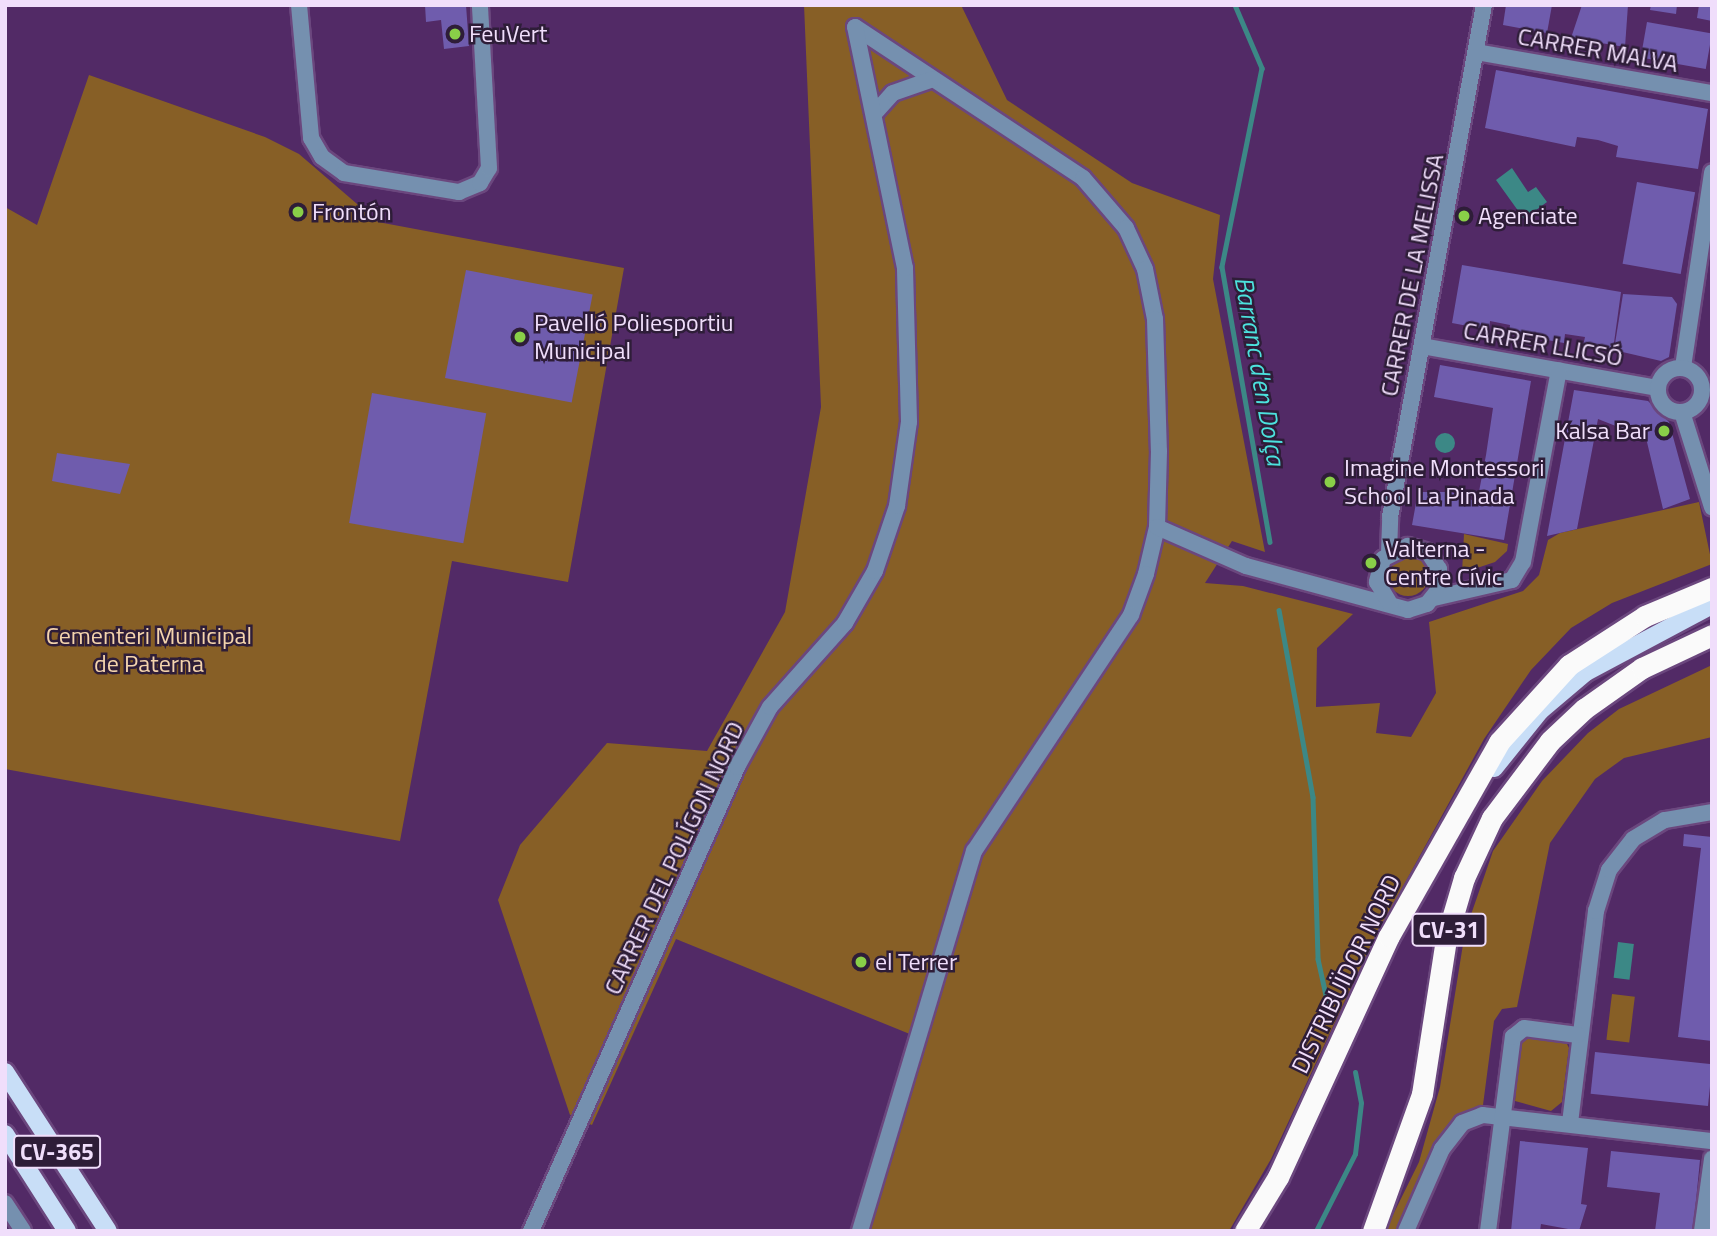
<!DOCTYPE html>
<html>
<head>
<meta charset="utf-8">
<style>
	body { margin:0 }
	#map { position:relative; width:1717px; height:1236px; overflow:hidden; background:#522a66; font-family:"Titillium Web",sans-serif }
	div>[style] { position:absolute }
	.green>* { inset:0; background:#875f26; transform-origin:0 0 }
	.round { border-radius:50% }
	.water>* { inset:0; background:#3c8886; transform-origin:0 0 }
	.stream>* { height:4.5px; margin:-2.25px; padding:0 2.25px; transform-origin:2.25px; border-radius:2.25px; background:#3c8886 }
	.building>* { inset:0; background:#6f5cad; transform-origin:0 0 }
	.roads { filter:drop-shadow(2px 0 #6b477e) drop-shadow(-2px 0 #6b477e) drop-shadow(0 2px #6b477e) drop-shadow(0 -2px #6b477e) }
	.minor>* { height:16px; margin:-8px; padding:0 8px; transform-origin:8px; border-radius:8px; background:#7590af }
	.minor>.ring { margin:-8px; padding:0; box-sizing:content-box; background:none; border:16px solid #7590af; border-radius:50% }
	.major>* { height:18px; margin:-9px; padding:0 9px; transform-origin:9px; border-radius:9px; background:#c8def7 }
	.highway>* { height:21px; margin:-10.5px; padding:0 10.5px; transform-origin:10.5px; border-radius:10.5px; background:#fafafa }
	.dots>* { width:19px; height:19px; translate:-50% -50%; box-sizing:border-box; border:4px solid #2e1d38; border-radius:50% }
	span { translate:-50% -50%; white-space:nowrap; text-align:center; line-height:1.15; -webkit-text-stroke:5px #2e1d38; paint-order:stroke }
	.shield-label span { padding:2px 5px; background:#2e1d38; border:2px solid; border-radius:5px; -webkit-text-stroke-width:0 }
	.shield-label { font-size:23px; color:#f0defb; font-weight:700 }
	.poi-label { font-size:24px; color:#f0defb }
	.left { translate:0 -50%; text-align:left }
	.right { translate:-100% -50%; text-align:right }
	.street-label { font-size:24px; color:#f0defb }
	.park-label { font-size:24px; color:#f4d4ad }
	.water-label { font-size:26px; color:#4ce2de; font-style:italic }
	.frame { position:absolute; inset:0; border:7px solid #f0defb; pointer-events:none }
</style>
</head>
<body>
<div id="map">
	<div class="green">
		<i style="clip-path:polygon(804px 5px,961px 5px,1007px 100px,1132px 183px,1220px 215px,1213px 279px,1265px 552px,1232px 541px,1205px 583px,1243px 586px,1353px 614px,1317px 648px,1316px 707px,1380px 703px,1376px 733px,1411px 737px,1436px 693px,1429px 622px,1523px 591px,1539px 575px,1548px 540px,1560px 533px,1699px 502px,1712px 564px,1612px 603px,1571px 628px,1531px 670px,1484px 739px,1373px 941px,1271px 1159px,1229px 1231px,867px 1231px,927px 1041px,676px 939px,592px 1125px,570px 1115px,498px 900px,520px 845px,607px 743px,707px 751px,785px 612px,821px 407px)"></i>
		<i style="clip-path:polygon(89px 75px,265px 137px,299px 154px,378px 222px,624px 268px,568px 582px,452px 561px,400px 841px,5px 769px,5px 207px,37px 225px)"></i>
		<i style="clip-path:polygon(1464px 534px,1508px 544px,1507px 551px,1495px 562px,1462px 573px)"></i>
		<i class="round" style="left:1387px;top:554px;width:42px;height:42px"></i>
		<i style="clip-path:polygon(1712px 665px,1712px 737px,1624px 758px,1595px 779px,1550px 843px,1517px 1007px,1502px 1009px,1494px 1021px,1483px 1105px,1466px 1114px,1400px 1231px,1385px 1231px,1419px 1162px,1440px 1087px,1465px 932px,1493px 851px,1542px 781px,1588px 733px,1619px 709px)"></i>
		<i style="left:1612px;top:994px;width:23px;height:46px;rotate:7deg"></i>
		<i style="clip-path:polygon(1525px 1035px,1565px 1040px,1569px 1048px,1562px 1102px,1551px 1111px,1515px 1101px,1519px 1043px)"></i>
	</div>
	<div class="water">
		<i style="clip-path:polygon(1512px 168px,1528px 192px,1536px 187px,1547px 202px,1524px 219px,1496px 180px)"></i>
		<i class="round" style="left:1435px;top:433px;width:20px;height:20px"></i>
		<i style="left:1618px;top:942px;width:16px;height:36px;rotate:7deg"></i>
	</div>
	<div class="stream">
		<i style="left:1235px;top:5px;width:69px;rotate:66.8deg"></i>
		<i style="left:1262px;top:68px;width:203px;rotate:101.4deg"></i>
		<i style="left:1222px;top:267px;width:279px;rotate:80.1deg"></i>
		<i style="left:1279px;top:610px;width:190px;rotate:79.7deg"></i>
		<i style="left:1313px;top:797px;width:162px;rotate:88.2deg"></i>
		<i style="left:1318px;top:959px;width:55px;rotate:77.5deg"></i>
		<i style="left:1316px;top:1231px;width:86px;rotate:-63.1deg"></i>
		<i style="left:1355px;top:1154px;width:51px;rotate:-83.3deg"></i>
		<i style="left:1361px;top:1103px;width:31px;rotate:-101deg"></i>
	</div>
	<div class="building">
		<i style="clip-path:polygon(425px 5px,466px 5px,469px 46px,444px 49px,441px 20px,426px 22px)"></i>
		<i style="clip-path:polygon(1506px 5px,1552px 5px,1547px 33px,1503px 25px)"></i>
		<i style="clip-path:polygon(1582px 5px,1628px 5px,1625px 47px,1571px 38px)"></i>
		<i style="clip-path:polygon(1651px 5px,1677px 5px,1676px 14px,1650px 10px)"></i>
		<i style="clip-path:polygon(1699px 5px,1712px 5px,1712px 21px,1697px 18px)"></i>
		<i style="left:1647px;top:22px;width:66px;height:36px;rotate:10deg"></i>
		<i style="clip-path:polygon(1496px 70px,1708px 109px,1698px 169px,1616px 157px,1618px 146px,1598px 140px,1577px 137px,1575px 147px,1485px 128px)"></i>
		<i style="left:1637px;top:182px;width:59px;height:83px;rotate:10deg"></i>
		<i style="clip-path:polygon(1462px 265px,1621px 292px,1613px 350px,1583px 346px,1585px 337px,1565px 334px,1564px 343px,1509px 333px,1510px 325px,1490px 321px,1489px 330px,1452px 323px)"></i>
		<i style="left:466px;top:270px;width:129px;height:110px;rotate:11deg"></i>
		<i style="clip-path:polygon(1623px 294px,1672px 297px,1677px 304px,1669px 357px,1661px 361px,1614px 350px)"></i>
		<i style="clip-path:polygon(1440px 365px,1531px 381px,1504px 540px,1412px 525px,1418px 492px,1451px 492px,1477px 502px,1486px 455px,1493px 408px,1434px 397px)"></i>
		<i style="clip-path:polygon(1574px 390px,1648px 401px,1669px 422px,1690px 499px,1663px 509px,1646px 438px,1598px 419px,1577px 529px,1547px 536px)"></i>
		<i style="left:372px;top:393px;width:116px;height:132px;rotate:10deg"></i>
		<i style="clip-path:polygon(57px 453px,130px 464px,120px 494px,52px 481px)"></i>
		<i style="clip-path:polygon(1684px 834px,1712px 837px,1712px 1041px,1678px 1037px,1701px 848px,1683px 846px)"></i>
		<i style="left:1595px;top:1052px;width:118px;height:42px;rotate:6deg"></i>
		<i style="clip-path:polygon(1520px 1141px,1588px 1148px,1581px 1204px,1587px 1205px,1579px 1231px,1541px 1224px,1540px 1231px,1511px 1231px)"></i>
		<i style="clip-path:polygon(1611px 1151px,1700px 1160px,1693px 1231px,1655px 1231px,1660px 1193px,1607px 1187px)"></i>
	</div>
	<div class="roads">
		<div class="minor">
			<i style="left:299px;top:5px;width:134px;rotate:84.8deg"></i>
			<i style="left:311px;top:138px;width:22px;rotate:60deg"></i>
			<i style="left:322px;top:157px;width:27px;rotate:36deg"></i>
			<i style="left:344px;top:173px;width:117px;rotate:9.4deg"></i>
			<i style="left:459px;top:192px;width:23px;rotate:-23deg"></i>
			<i style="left:480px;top:183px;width:17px;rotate:-59deg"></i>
			<i style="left:489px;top:168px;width:163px;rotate:-93.2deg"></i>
			<i style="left:855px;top:27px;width:273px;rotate:33.5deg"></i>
			<i style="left:1083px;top:178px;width:66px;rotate:49.3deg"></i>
			<i style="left:1126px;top:228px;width:45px;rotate:65.1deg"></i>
			<i style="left:1145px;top:269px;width:51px;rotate:78.7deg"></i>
			<i style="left:1155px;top:319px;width:132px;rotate:88.3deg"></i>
			<i style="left:1159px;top:451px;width:76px;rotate:91.5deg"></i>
			<i style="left:1157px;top:527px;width:48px;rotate:103.2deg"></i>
			<i style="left:1146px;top:574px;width:44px;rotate:110.1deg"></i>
			<i style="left:1131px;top:615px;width:283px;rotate:123.6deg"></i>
			<i style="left:974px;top:851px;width:397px;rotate:106.7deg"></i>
			<i style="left:1476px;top:52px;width:240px;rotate:9.9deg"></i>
			<i style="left:874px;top:114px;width:28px;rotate:-48deg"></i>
			<i style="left:893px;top:93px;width:42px;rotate:-19.3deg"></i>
			<i style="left:1422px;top:346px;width:239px;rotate:10.1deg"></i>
			<i style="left:1683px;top:367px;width:197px;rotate:-81.5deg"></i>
			<i class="ring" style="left:1658px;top:368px;width:28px;height:28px"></i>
			<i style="left:1682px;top:412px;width:100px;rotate:72.5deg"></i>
			<i style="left:1157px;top:527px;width:97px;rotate:23.7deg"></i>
			<i style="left:1246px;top:566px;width:168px;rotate:15.2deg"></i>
			<i style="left:1408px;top:610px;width:20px;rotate:-18deg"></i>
			<i style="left:1427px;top:604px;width:19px;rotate:-51deg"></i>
			<i style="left:1439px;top:589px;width:20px;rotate:-90deg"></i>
			<i style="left:1439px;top:569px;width:20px;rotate:-123deg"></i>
			<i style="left:1428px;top:552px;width:21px;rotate:-163deg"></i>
			<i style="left:1408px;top:546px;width:28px;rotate:153deg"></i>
			<i style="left:1383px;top:559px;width:24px;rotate:105deg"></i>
			<i style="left:1377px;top:582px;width:26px;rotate:59deg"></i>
			<i style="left:1389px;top:553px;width:36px;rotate:-88deg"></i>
			<i style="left:1390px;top:517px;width:521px;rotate:-79.6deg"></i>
			<i style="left:1434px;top:598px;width:80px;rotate:-13deg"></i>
			<i style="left:1512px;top:580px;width:21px;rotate:-59deg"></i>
			<i style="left:1523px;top:562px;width:195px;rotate:-79.4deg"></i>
			<i style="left:1570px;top:1123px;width:214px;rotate:-83deg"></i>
			<i style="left:1596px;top:911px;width:43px;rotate:-72.4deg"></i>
			<i style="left:1609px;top:870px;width:39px;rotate:-52deg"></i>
			<i style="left:1633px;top:839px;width:37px;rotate:-31deg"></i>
			<i style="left:1665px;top:820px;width:48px;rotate:-9.7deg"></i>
			<i style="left:5px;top:1203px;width:33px;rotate:57deg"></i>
			<i style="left:531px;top:1231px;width:508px;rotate:-66.06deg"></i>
			<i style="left:737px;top:767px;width:68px;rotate:-61.2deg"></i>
			<i style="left:770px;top:707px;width:113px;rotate:-48.2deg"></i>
			<i style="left:845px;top:623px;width:60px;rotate:-60deg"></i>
			<i style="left:875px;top:571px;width:69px;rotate:-71.3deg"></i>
			<i style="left:897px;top:506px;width:85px;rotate:-81.9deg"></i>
			<i style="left:909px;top:422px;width:154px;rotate:-91.5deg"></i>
			<i style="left:905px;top:268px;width:246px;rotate:-101.7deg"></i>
			<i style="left:1406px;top:1231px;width:90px;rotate:-66.3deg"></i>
			<i style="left:1442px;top:1149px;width:33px;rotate:-52deg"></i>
			<i style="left:1462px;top:1123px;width:22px;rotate:-21deg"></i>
			<i style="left:1483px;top:1115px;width:230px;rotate:6.5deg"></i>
			<i style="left:1488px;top:1231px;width:196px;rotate:-82.7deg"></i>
			<i style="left:1513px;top:1037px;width:14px;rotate:-39deg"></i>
			<i style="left:1524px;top:1028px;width:54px;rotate:7.4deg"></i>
			<i style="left:1702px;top:1231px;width:73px;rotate:-82.1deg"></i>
		</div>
		<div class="major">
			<i style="left:1494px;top:768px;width:73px;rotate:-51.1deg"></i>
			<i style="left:1540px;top:711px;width:60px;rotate:-40.3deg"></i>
			<i style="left:1586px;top:672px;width:143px;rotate:-28deg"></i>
			<i style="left:5px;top:1072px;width:189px;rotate:57.1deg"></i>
			<i style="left:5px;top:1134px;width:115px;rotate:57.4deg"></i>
		</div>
		<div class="highway">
			<i style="left:1245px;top:1231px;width:63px;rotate:-58.6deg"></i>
			<i style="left:1278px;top:1177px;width:265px;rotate:-65.3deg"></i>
			<i style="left:1389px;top:936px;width:223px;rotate:-60.4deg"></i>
			<i style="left:1499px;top:742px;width:104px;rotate:-47.7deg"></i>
			<i style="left:1569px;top:665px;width:90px;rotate:-32.8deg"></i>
			<i style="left:1645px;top:616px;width:73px;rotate:-22.7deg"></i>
			<i style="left:1373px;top:1231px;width:145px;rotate:-70.3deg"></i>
			<i style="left:1422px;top:1094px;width:157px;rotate:-81.2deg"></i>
			<i style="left:1446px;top:939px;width:64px;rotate:-73.6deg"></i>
			<i style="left:1464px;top:878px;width:66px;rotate:-65deg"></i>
			<i style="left:1492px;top:818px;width:96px;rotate:-53deg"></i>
			<i style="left:1550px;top:741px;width:47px;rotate:-43.3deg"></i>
			<i style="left:1584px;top:709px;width:71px;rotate:-35.3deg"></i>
			<i style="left:1642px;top:668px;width:77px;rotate:-25.2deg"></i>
		</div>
	</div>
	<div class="dots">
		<i style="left:455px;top:34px;background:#89cf48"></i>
		<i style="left:298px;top:212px;background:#89cf48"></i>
		<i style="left:1464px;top:216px;background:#89cf48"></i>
		<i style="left:520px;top:337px;background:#89cf48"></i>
		<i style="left:1664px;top:431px;background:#89cf48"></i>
		<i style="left:1330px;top:482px;background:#89cf48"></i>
		<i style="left:1371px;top:563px;background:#89cf48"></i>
		<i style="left:861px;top:962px;background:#89cf48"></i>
	</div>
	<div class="shield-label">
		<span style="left:1449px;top:930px">CV-31</span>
		<span style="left:57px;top:1152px">CV-365</span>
	</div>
	<div class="poi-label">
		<span class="left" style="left:469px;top:34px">FeuVert</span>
		<span class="left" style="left:312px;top:212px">Frontón</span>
		<span class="left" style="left:1478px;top:216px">Agenciate</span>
		<span class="left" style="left:534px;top:337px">Pavelló Poliesportiu<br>Municipal</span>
		<span class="right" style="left:1650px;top:431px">Kalsa Bar</span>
		<span class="left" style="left:1344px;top:482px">Imagine Montessori<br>School La Pinada</span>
		<span class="left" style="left:1385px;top:563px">Valterna -<br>Centre Cívic</span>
		<span class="left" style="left:875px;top:962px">el Terrer</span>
	</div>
	<div class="street-label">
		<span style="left:1598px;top:50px;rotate:10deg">CARRER MALVA</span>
		<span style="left:1412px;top:275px;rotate:-79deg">CARRER DE LA MELISSA</span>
		<span style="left:1543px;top:344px;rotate:10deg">CARRER LLICSÓ</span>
		<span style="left:674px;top:858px;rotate:-65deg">CARRER DEL POLÍGON NORD</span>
		<span style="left:1346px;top:974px;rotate:-64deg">DISTRIBUÏDOR NORD</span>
	</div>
	<div class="park-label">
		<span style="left:149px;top:650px">Cementeri Municipal<br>de Paterna</span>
	</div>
	<div class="water-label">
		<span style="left:1260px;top:371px;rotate:80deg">Barranc d'en Dolça</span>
	</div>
	<div class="frame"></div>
</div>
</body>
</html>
